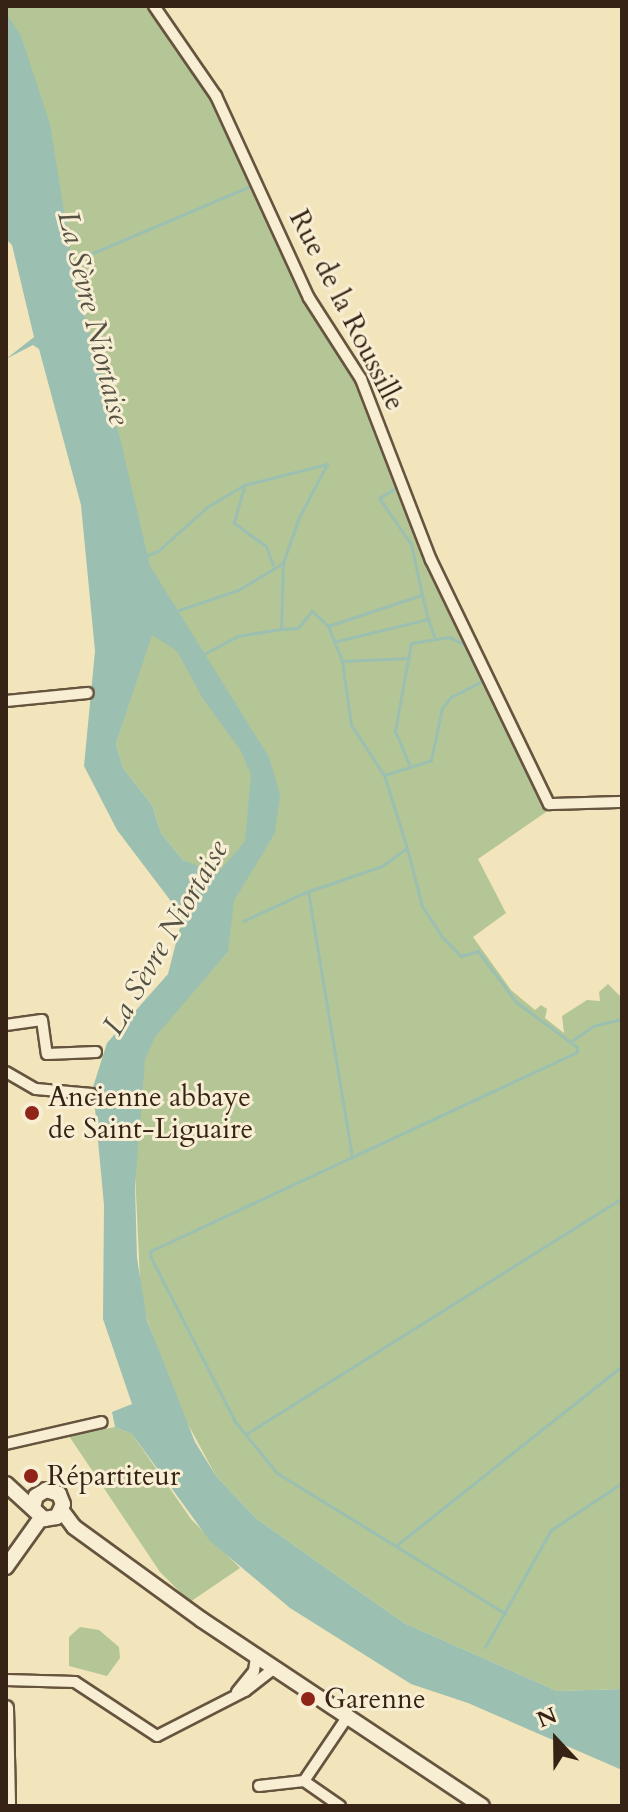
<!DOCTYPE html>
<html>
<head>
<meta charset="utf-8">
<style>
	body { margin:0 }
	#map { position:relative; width:628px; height:1812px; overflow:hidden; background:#f2e5bc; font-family:Cardo,serif }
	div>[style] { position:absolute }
	.green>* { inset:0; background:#b4c696 }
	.water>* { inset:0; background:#9bbfb1 }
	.stream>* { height:3px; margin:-1.5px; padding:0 1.5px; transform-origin:1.5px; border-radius:1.5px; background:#9bbfb1 }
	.ferry>* { height:2px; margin-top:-1px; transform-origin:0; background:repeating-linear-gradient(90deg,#555244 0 10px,transparent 0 18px) }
	.roads { filter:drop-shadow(2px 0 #66543f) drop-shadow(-2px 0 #66543f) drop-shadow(0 2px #66543f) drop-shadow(0 -2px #66543f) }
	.street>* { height:10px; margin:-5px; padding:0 5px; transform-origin:5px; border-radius:5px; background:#f7eed3 }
	.secondary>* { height:14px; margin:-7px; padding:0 7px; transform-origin:7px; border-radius:7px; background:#f7eed3 }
	.dots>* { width:22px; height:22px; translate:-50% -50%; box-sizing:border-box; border:4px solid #f7eed3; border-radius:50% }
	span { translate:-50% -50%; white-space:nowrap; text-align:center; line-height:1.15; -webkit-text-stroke:6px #f7eed3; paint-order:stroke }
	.street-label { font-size:28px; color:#372315 }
	.poi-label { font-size:28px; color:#372315 }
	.left { translate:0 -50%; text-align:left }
	.water-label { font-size:30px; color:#555244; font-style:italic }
	.frame { position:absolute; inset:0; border:8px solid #372315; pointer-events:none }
	.north { position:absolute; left:516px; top:1700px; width:80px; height:80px; -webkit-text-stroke:6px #f7eed3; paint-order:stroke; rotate:338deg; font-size:22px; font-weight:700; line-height:32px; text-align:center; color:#372315 }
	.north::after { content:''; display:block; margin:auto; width:28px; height:36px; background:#372315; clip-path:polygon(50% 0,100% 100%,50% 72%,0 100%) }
</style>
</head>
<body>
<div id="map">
	<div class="green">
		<i style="clip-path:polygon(6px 6px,157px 6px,222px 101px,311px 288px,365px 381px,404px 487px,550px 800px,546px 812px,478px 859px,506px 913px,473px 937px,511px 990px,535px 1010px,541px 1005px,547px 1009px,545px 1018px,564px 1033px,562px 1016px,587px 1000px,600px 1001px,599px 992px,608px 984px,622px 998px,622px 1689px,557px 1691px,404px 1623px,257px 1519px,216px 1476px,178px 1406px,141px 1302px,130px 1063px,228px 952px,207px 873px,183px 860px,161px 833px,152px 805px,123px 768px,116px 744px,151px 635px,6px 47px)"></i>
		<i style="clip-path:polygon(115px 1427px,132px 1434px,191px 1519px,240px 1568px,190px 1602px,160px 1572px,69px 1436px)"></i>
		<i style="clip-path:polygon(80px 1627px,99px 1630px,119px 1647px,120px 1658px,107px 1676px,69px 1666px,69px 1637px)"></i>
	</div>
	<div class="water">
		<i style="clip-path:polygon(evenodd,6px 13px,21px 36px,50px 124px,76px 286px,120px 438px,150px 566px,269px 757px,280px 794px,275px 833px,234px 901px,228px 952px,155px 1037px,145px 1060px,135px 1186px,137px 1258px,147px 1320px,195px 1442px,216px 1476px,257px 1519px,404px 1623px,557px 1691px,622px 1689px,622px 1770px,468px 1703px,411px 1684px,290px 1608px,210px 1541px,132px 1434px,115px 1427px,112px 1412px,132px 1404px,103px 1319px,104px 1205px,93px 1087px,107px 1043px,168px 974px,180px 927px,170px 900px,117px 830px,84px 766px,95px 651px,81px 505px,39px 349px,33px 345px,6px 359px,34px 337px,12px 245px,6px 239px,6px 13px,152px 635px,177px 651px,203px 699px,241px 751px,251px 775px,245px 841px,217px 874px,183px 860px,161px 833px,152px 805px,123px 768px,116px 744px,152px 635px)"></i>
	</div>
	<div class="stream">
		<i style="left:81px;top:258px;width:185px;rotate:-23deg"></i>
		<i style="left:244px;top:487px;width:37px;rotate:106deg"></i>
		<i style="left:234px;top:523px;width:39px;rotate:36deg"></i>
		<i style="left:266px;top:546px;width:20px;rotate:70deg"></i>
		<i style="left:394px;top:489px;width:17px;rotate:149deg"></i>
		<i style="left:379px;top:498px;width:56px;rotate:55.2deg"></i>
		<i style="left:411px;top:544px;width:52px;rotate:77.8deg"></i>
		<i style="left:143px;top:557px;width:16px;rotate:-22deg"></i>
		<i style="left:158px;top:551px;width:66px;rotate:-41.9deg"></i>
		<i style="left:207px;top:507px;width:43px;rotate:-30.7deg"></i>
		<i style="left:244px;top:485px;width:86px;rotate:-14.2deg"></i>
		<i style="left:327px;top:464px;width:60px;rotate:117.8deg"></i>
		<i style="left:299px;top:517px;width:49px;rotate:109.2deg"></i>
		<i style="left:283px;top:563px;width:66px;rotate:91.7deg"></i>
		<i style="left:281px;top:629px;width:17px;rotate:-3deg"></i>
		<i style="left:298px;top:628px;width:22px;rotate:-51deg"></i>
		<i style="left:312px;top:611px;width:22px;rotate:43deg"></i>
		<i style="left:328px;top:626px;width:38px;rotate:68deg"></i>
		<i style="left:342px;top:661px;width:65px;rotate:82deg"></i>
		<i style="left:351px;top:725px;width:60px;rotate:56.6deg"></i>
		<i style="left:179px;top:610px;width:62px;rotate:-18.7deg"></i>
		<i style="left:238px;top:590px;width:52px;rotate:-31deg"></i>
		<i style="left:328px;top:626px;width:99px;rotate:-18.3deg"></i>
		<i style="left:422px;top:595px;width:25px;rotate:76deg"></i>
		<i style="left:337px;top:641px;width:94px;rotate:-13.6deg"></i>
		<i style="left:428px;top:619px;width:18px;rotate:71deg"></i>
		<i style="left:202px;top:655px;width:40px;rotate:-28deg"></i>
		<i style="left:237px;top:636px;width:45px;rotate:-9deg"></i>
		<i style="left:342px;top:661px;width:67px;rotate:-2.6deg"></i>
		<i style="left:407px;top:848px;width:77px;rotate:-107.5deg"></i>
		<i style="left:384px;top:775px;width:27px;rotate:-17deg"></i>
		<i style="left:410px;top:767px;width:22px;rotate:-18deg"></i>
		<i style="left:431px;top:760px;width:53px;rotate:-78.1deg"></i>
		<i style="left:442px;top:708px;width:14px;rotate:-51deg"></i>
		<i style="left:451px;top:697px;width:35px;rotate:-27deg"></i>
		<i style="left:482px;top:681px;width:40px;rotate:-115deg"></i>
		<i style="left:465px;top:645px;width:18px;rotate:-153deg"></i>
		<i style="left:449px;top:637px;width:38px;rotate:171deg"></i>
		<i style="left:411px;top:643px;width:89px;rotate:100.3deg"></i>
		<i style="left:395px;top:731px;width:39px;rotate:67deg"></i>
		<i style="left:309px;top:891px;width:77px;rotate:-18.9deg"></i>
		<i style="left:382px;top:866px;width:31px;rotate:-36deg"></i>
		<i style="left:407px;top:848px;width:60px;rotate:75.5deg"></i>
		<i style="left:422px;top:906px;width:37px;rotate:57deg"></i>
		<i style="left:442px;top:937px;width:27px;rotate:45deg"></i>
		<i style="left:461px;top:956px;width:18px;rotate:-16deg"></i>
		<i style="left:478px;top:951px;width:64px;rotate:53.3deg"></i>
		<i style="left:516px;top:1002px;width:76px;rotate:36.4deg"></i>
		<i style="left:577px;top:1047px;width:5px;rotate:90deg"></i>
		<i style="left:577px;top:1052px;width:248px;rotate:155deg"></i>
		<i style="left:243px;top:921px;width:72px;rotate:-24.8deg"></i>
		<i style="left:308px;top:891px;width:270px;rotate:80.6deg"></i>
		<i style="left:352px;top:1157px;width:223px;rotate:155deg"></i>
		<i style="left:150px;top:1251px;width:5px;rotate:90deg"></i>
		<i style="left:150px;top:1256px;width:188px;rotate:62.8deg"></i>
		<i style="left:236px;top:1423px;width:65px;rotate:50.6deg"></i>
		<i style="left:277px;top:1473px;width:268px;rotate:31.6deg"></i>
		<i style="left:573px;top:1040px;width:24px;rotate:-35deg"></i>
		<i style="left:593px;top:1026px;width:30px;rotate:-14deg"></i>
		<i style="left:246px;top:1434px;width:444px;rotate:-32.1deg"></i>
		<i style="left:398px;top:1544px;width:286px;rotate:-38.5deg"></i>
		<i style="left:485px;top:1647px;width:134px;rotate:-60.6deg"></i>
		<i style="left:551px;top:1530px;width:85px;rotate:-33.5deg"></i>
	</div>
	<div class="ferry">
		<i style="left:92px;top:1093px;width:49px;rotate:3.5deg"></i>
		<i style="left:141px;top:1096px;width:1px;rotate:90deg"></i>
		<i style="left:141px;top:1097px;width:49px;rotate:-176.5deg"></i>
		<i style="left:92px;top:1094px;width:1px;rotate:-90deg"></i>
	</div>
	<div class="roads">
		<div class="street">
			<i style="left:154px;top:6px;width:109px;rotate:55.4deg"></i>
			<i style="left:216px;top:96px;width:222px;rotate:65.3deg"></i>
			<i style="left:309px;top:298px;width:96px;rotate:57.3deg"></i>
			<i style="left:361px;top:379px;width:194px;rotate:68.9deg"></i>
			<i style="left:431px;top:560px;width:271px;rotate:64.2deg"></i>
			<i style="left:549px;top:804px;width:73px;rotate:-1.6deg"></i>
			<i style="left:6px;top:701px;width:82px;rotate:-5.6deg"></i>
			<i style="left:6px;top:1025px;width:36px;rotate:-8deg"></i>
			<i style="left:42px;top:1020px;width:34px;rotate:82deg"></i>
			<i style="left:47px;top:1054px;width:49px;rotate:-2.3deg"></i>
			<i style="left:6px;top:1072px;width:34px;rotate:30deg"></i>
			<i style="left:36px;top:1089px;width:56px;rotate:5.1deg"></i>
			<i style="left:6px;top:1444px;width:98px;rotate:-12.9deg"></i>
			<i style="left:6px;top:1680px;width:69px;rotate:1.7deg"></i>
			<i style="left:75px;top:1682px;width:98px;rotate:33.4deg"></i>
			<i style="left:157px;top:1736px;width:99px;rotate:-27.1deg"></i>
			<i style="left:245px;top:1691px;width:37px;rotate:-38deg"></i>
			<i style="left:237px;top:1692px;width:27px;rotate:-51deg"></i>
			<i style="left:254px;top:1671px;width:15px;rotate:-82deg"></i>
			<i style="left:304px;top:1781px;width:44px;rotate:34.8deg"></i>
			<i style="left:259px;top:1786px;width:45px;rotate:-6.3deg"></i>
			<i style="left:304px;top:1781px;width:78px;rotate:-55.9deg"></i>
		</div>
		<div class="secondary">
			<i style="left:6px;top:1484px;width:52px;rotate:42.6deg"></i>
			<i style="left:44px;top:1519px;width:13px;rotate:-9deg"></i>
			<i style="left:57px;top:1517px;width:14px;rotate:-65deg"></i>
			<i style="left:63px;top:1504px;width:11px;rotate:-112deg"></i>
			<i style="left:59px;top:1494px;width:14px;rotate:-163deg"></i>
			<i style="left:46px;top:1490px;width:12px;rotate:149deg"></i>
			<i style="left:36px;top:1496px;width:11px;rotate:105deg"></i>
			<i style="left:62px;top:1511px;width:20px;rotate:53deg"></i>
			<i style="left:74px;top:1527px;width:158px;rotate:36deg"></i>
			<i style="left:202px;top:1620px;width:336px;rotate:33.6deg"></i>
			<i style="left:6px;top:1567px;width:60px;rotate:-54.5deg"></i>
			<i style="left:6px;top:1708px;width:98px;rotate:88.8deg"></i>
		</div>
	</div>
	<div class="dots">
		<i style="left:32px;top:1113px;background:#8f2418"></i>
		<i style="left:31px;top:1476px;background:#8f2418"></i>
		<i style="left:308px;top:1699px;background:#8f2418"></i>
	</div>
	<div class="street-label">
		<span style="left:347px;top:310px;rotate:63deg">Rue de la Roussille</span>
	</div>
	<div class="poi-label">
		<span class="left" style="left:48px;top:1113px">Ancienne abbaye<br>de Saint-Liguaire</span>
		<span class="left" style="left:47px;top:1476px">Répartiteur</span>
		<span class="left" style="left:324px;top:1699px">Garenne</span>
	</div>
	<div class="water-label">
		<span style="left:93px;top:318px;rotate:76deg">La Sèvre Niortaise</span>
		<span style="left:166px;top:938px;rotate:-60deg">La Sèvre Niortaise</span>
	</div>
	<div class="frame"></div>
	<div class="north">N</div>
</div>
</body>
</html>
